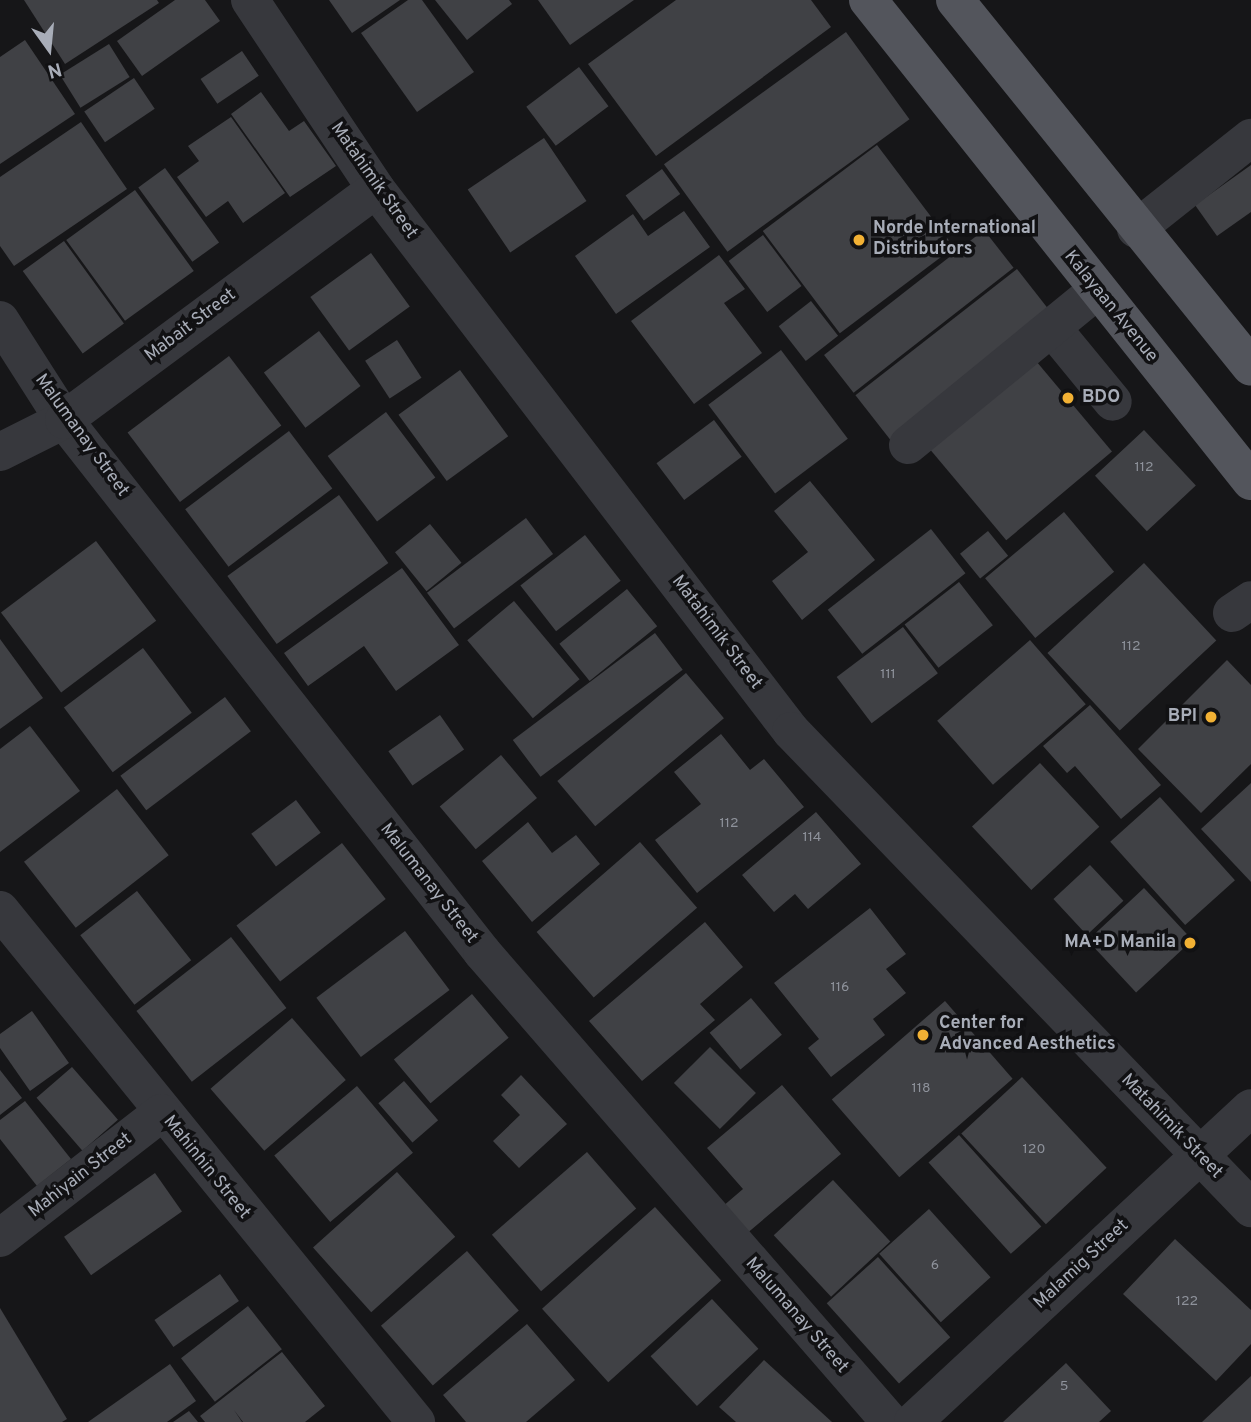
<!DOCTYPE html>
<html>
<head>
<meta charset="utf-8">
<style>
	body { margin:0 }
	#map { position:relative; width:1251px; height:1422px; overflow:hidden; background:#161618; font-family:Overpass,sans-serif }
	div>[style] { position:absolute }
	.building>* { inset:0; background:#404145; transform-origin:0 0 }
	.minor>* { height:38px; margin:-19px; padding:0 19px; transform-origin:19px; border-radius:19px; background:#37383d }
	.major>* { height:38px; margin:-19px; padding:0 19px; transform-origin:19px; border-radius:19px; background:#53555c }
	.dots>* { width:19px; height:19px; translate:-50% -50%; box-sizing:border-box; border:4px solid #111113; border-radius:50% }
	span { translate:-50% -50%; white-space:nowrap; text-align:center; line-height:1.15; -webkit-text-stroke:7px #111113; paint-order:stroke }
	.number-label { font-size:14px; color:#8e929b }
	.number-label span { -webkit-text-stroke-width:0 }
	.street-label { font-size:18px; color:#a8adb8 }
	.poi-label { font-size:18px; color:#a8adb8; font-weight:700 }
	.left { translate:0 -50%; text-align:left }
	.right { translate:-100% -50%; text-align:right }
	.north { position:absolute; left:14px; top:14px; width:70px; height:70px; -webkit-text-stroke:5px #111113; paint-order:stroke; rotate:165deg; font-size:19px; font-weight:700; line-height:28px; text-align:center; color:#a8adb8 }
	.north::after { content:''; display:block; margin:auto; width:24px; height:32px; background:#a8adb8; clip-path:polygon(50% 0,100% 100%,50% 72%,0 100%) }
</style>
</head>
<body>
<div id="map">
	<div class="building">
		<i style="clip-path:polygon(24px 0,157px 0,159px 3px,65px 64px)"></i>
		<i style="clip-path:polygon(175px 0,205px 0,220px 21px,142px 76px,117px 41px)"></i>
		<i style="clip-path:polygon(329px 0,400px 0,352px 33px)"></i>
		<i style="clip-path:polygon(408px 0,422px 0,474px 72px,417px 112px,361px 33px)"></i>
		<i style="clip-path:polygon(435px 0,509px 0,512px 4px,467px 40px)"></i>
		<i style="clip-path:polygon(538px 0,634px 0,570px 45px)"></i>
		<i style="clip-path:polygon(676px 0,811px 0,831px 27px,656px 156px,588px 64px)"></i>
		<i style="left:846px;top:32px;width:108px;height:225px;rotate:54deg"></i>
		<i style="clip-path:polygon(25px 40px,75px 114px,0 164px,0 57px)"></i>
		<i style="left:109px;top:44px;width:39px;height:58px;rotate:58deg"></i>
		<i style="left:242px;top:51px;width:30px;height:50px;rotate:56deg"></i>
		<i style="left:579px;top:67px;width:49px;height:66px;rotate:53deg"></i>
		<i style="left:134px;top:78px;width:37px;height:60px;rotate:56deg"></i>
		<i style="clip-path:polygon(261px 92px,289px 131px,304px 121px,336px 166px,290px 197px,231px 114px)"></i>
		<i style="clip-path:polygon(231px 117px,285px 193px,243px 223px,228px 201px,206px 217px,177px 177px,199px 161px,188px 146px)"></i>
		<i style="clip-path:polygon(81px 122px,127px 189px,14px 266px,0 246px,0 177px)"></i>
		<i style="left:544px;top:138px;width:76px;height:92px;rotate:56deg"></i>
		<i style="left:877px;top:145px;width:128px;height:143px;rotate:53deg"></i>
		<i style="clip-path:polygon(1251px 165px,1251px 212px,1217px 236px,1195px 205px)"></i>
		<i style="left:165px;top:168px;width:92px;height:33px;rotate:54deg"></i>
		<i style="left:662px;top:169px;width:31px;height:45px;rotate:54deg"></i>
		<i style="left:135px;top:190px;width:100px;height:85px;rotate:54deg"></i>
		<i style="clip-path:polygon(684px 211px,710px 247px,616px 314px,575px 256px,633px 214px,648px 236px)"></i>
		<i style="left:984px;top:230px;width:48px;height:203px;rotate:52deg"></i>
		<i style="left:763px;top:235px;width:64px;height:43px;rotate:53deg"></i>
		<i style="left:64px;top:241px;width:102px;height:51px;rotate:54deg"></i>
		<i style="left:371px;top:253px;width:66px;height:75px;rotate:54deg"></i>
		<i style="clip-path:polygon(719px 255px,745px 289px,724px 303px,762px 353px,694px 404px,631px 321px)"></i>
		<i style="left:1017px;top:269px;width:62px;height:205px;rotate:52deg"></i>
		<i style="left:811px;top:301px;width:44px;height:41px;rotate:52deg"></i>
		<i style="left:319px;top:331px;width:69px;height:69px;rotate:53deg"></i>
		<i style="left:397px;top:340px;width:45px;height:38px;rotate:57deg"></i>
		<i style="left:781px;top:350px;width:111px;height:91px;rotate:53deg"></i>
		<i style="left:1031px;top:355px;width:126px;height:138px;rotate:50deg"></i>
		<i style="left:229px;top:356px;width:87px;height:127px;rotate:53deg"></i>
		<i style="left:460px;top:370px;width:82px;height:76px;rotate:54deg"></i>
		<i style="left:386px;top:412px;width:82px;height:73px;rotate:53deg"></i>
		<i style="left:714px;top:420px;width:46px;height:72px;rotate:53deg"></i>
		<i style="left:1144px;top:430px;width:76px;height:67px;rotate:47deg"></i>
		<i style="left:289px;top:431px;width:72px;height:130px;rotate:53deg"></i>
		<i style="clip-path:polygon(810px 481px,875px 560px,802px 620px,772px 581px,808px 552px,774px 511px)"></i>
		<i style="left:339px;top:495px;width:84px;height:138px;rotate:54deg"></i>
		<i style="left:1064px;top:512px;width:78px;height:103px;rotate:50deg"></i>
		<i style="left:526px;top:518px;width:45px;height:124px;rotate:53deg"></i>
		<i style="left:430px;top:524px;width:50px;height:45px;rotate:51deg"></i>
		<i style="left:931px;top:529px;width:56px;height:131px;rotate:52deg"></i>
		<i style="left:988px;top:531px;width:32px;height:36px;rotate:51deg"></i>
		<i style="left:585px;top:535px;width:58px;height:82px;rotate:52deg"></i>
		<i style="left:96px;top:541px;width:100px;height:119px;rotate:53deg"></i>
		<i style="left:1144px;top:563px;width:106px;height:132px;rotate:47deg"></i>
		<i style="clip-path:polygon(402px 568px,459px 645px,396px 691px,364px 646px,308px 686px,284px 653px)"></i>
		<i style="left:959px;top:582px;width:55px;height:69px;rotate:52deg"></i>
		<i style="left:627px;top:589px;width:48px;height:87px;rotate:51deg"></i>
		<i style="left:514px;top:601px;width:102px;height:61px;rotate:50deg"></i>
		<i style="left:903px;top:627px;width:58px;height:83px;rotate:53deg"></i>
		<i style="left:655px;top:633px;width:46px;height:178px;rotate:53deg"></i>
		<i style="clip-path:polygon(0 639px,43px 698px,0 729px)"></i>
		<i style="left:1030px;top:640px;width:85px;height:123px;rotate:49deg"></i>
		<i style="left:143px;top:648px;width:81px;height:99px;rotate:53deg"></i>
		<i style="clip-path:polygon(1227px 660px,1251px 685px,1251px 764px,1201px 813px,1138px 749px)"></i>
		<i style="left:686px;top:673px;width:59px;height:168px;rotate:50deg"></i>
		<i style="left:225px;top:697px;width:43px;height:131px;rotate:53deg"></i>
		<i style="clip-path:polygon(1090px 705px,1161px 785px,1121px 819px,1075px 766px,1067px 773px,1043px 746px)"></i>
		<i style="left:440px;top:715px;width:42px;height:63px;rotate:55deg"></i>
		<i style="clip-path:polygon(30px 726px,80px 791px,0 852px,0 749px)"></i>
		<i style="clip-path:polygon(721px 734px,750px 770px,764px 759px,804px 807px,697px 893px,655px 840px,701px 804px,674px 772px)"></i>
		<i style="left:501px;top:755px;width:56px;height:80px;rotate:50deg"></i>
		<i style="left:1040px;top:763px;width:87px;height:93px;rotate:47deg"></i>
		<i style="clip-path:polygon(1251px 783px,1251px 882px,1201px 829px)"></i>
		<i style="left:117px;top:789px;width:84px;height:118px;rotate:52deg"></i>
		<i style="left:1160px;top:797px;width:112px;height:67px;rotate:48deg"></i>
		<i style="left:296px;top:800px;width:41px;height:56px;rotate:53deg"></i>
		<i style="clip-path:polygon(816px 812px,861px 864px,808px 909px,795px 894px,774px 912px,742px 875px)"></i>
		<i style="clip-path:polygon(528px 822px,552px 853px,576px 835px,600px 864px,532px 922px,482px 861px)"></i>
		<i style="left:640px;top:842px;width:87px;height:137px;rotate:49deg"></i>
		<i style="left:342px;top:843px;width:71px;height:134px;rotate:52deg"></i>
		<i style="left:1090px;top:865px;width:49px;height:50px;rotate:47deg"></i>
		<i style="left:1144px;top:888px;width:71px;height:77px;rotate:47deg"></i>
		<i style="left:137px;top:891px;width:88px;height:72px;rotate:52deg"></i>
		<i style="clip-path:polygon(870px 908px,906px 954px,886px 969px,906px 993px,873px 1019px,885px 1035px,831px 1077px,808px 1048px,819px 1039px,774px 983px)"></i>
		<i style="clip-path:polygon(705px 922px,743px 967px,700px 1004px,715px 1020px,642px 1081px,589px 1021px)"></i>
		<i style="left:405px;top:931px;width:74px;height:111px;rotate:53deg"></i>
		<i style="left:231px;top:937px;width:90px;height:120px;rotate:52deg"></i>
		<i style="left:472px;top:994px;width:57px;height:102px;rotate:50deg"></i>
		<i style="left:751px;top:998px;width:48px;height:54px;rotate:50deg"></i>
		<i style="left:945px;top:1001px;width:103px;height:150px;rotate:49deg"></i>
		<i style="clip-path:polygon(32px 1011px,69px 1063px,30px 1091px,0 1048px,0 1034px)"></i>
		<i style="left:292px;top:1018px;width:82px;height:108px;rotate:49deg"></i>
		<i style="left:710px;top:1047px;width:65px;height:51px;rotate:45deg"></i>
		<i style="left:72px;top:1067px;width:70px;height:47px;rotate:49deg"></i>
		<i style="clip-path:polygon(0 1070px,22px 1098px,0 1115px)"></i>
		<i style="clip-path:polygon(521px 1075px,567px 1124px,519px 1168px,493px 1141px,520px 1115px,501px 1095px)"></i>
		<i style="left:1022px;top:1077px;width:124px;height:83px;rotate:47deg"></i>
		<i style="left:404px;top:1081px;width:52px;height:34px;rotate:49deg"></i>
		<i style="clip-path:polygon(782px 1085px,841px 1154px,739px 1240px,715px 1213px,743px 1189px,707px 1148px)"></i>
		<i style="left:357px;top:1086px;width:87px;height:108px;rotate:50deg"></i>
		<i style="clip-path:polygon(25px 1101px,71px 1159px,37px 1186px,0 1139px,0 1120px)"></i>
		<i style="left:959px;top:1135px;width:123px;height:41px;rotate:48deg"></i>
		<i style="left:587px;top:1152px;width:75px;height:126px;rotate:49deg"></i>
		<i style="left:397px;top:1172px;width:87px;height:113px;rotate:48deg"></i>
		<i style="left:155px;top:1173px;width:47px;height:111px;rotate:55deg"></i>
		<i style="left:833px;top:1180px;width:84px;height:81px;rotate:47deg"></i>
		<i style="left:655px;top:1207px;width:99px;height:152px;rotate:48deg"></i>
		<i style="left:929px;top:1209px;width:92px;height:67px;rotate:48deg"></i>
		<i style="clip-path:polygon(1175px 1239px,1251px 1310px,1251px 1344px,1216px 1381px,1123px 1294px)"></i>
		<i style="left:467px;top:1251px;width:79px;height:114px;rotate:49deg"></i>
		<i style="left:878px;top:1257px;width:108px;height:69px;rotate:48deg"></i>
		<i style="left:220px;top:1274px;width:33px;height:80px;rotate:55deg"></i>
		<i style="left:712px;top:1299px;width:68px;height:84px;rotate:47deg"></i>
		<i style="left:248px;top:1306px;width:55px;height:85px;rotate:52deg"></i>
		<i style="clip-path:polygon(0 1308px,67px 1419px,62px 1422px,0 1422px)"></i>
		<i style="clip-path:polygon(527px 1324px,575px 1380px,526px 1422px,466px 1422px,443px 1395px)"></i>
		<i style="clip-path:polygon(282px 1352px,325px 1406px,305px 1422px,243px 1422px,234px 1410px,242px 1422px,205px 1422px,200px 1416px)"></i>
		<i style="clip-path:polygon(764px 1360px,832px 1422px,736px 1422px,719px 1407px)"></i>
		<i style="clip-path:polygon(1066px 1363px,1111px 1411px,1099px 1422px,1003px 1422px)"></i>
		<i style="clip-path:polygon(170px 1364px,196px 1401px,167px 1422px,88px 1422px)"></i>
		<i style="clip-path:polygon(1251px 1376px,1251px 1422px,1202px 1422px)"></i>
		<i style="clip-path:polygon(189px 1411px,198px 1422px,173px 1422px)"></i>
	</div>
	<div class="minor">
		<i style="left:250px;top:0;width:227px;rotate:56.3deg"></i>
		<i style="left:376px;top:189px;width:683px;rotate:52.56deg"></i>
		<i style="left:791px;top:731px;width:663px;rotate:46.04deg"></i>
		<i style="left:1136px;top:229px;width:147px;rotate:-38.4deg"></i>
		<i style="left:0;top:320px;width:119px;rotate:57.4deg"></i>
		<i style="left:64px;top:420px;width:677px;rotate:51.84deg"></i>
		<i style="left:482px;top:952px;width:622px;rotate:49.04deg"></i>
		<i style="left:1053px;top:329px;width:94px;rotate:50.6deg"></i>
		<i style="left:908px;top:445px;width:243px;rotate:-39.3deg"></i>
		<i style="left:0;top:452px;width:72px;rotate:-26.6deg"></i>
		<i style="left:64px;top:420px;width:388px;rotate:-36.5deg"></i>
		<i style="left:1232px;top:613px;width:23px;rotate:-34deg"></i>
		<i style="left:0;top:910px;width:660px;rotate:50.91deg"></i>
		<i style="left:0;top:1238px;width:204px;rotate:-37.8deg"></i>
		<i style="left:913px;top:1422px;width:461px;rotate:-42.9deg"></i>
	</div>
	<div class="major">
		<i style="left:868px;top:0;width:615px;rotate:51.47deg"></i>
		<i style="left:955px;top:0;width:471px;rotate:51.1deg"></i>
	</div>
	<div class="dots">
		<i style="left:859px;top:240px;background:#f2b134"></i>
		<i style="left:1068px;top:398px;background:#f2b134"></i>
		<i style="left:1211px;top:717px;background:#f2b134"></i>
		<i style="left:1190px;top:943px;background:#f2b134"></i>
		<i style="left:923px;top:1035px;background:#f2b134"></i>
	</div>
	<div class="number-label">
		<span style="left:1144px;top:468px">112</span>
		<span style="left:1131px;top:647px">112</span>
		<span style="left:888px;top:675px">111</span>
		<span style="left:729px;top:824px">112</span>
		<span style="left:812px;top:838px">114</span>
		<span style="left:840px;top:988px">116</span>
		<span style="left:921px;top:1089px">118</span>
		<span style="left:1034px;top:1150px">120</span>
		<span style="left:935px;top:1266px">6</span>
		<span style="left:1187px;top:1302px">122</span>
		<span style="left:1064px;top:1387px">5</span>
	</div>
	<div class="street-label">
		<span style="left:373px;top:181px;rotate:55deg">Matahimik Street</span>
		<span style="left:1110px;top:307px;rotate:51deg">Kalayaan Avenue</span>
		<span style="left:191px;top:326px;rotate:-37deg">Mabait Street</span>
		<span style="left:81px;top:436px;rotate:54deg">Malumanay Street</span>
		<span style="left:716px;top:633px;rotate:53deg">Matahimik Street</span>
		<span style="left:428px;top:884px;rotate:52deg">Malumanay Street</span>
		<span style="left:1171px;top:1127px;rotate:46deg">Matahimik Street</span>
		<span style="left:206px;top:1168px;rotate:51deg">Mahinhin Street</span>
		<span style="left:81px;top:1176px;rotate:-38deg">Mahiyain Street</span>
		<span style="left:1082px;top:1265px;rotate:-43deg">Malamig Street</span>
		<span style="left:796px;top:1316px;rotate:49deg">Malumanay Street</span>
	</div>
	<div class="poi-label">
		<span class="left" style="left:873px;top:240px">Norde International<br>Distributors</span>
		<span class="left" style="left:1082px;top:398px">BDO</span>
		<span class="right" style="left:1197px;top:717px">BPI</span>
		<span class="right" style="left:1176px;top:943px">MA+D Manila</span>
		<span class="left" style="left:939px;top:1035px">Center for<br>Advanced Aesthetics</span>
	</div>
	<div class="north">N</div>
</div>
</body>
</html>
